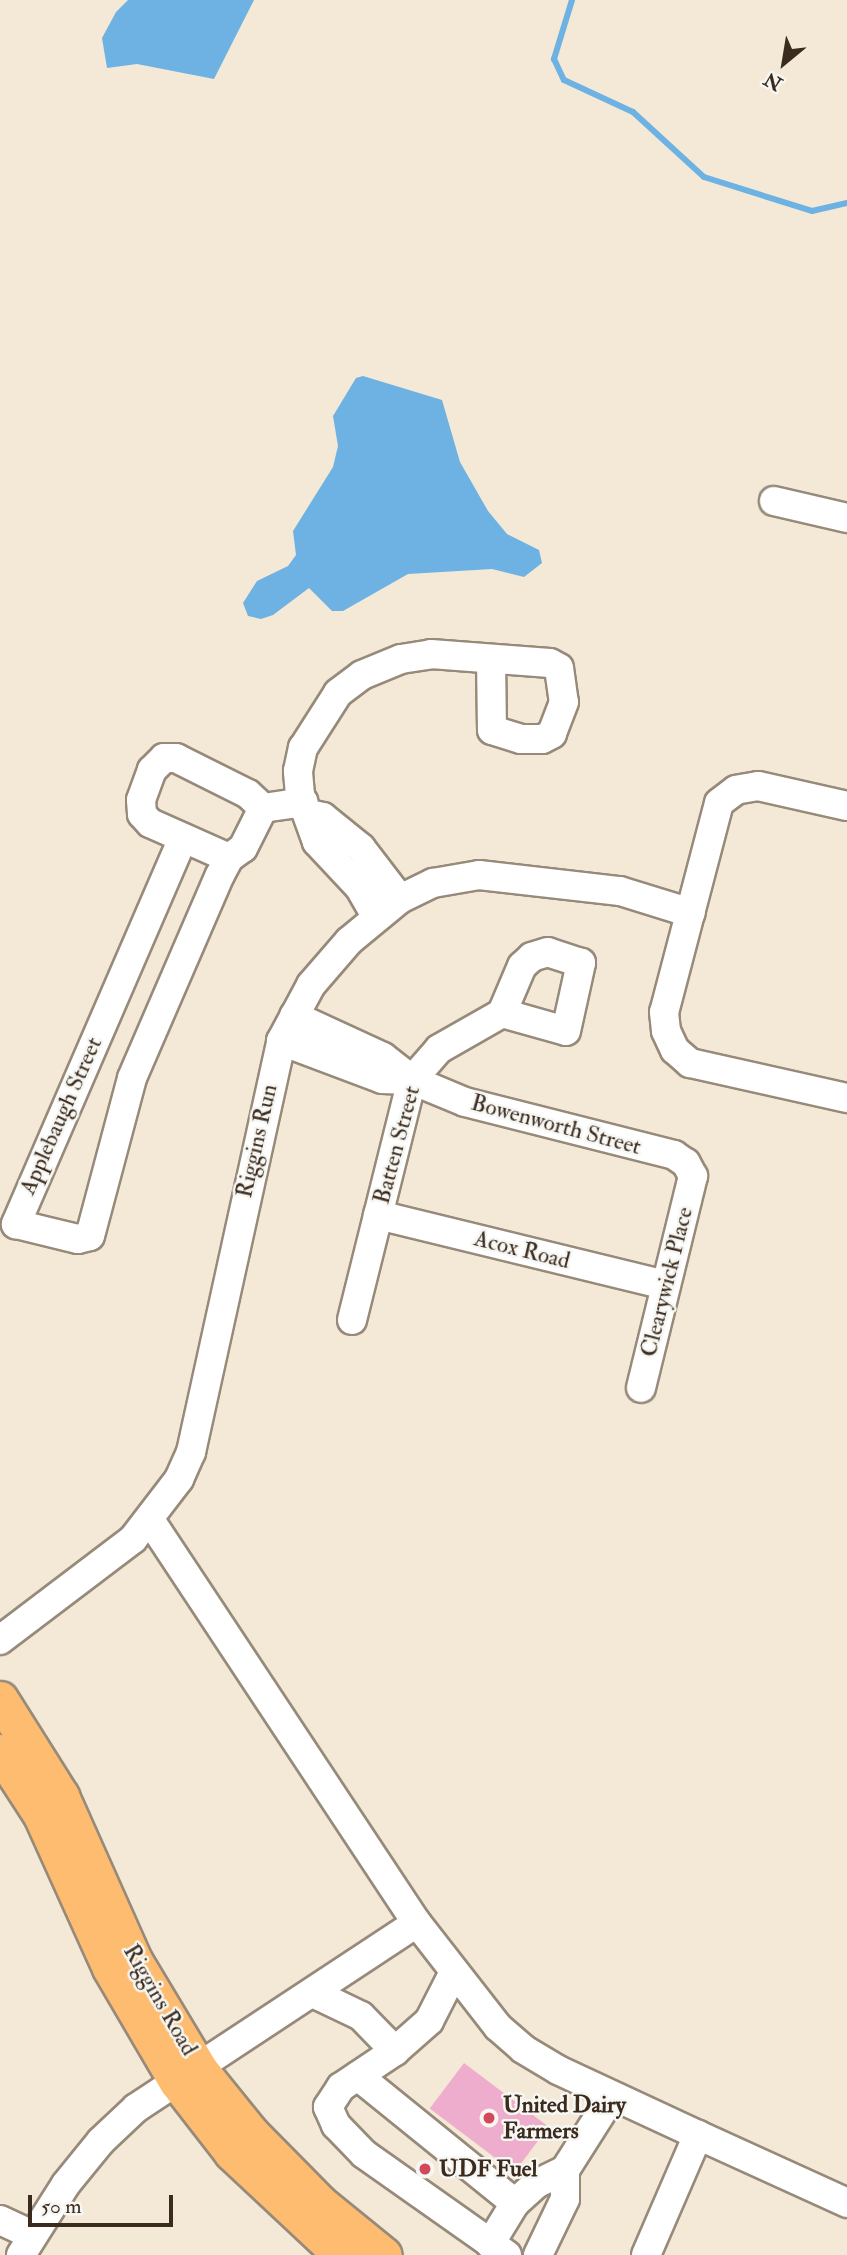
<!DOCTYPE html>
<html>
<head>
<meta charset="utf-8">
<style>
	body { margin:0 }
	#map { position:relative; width:847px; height:2255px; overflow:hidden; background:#f3e9d6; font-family:"IM FELL Double Pica",serif }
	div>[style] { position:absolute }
	.water>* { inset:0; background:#6db2e3 }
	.stream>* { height:6px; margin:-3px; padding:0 3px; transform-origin:3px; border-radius:3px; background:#6db2e3 }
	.building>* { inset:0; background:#eeadcc; transform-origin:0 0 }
	.roads { filter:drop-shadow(2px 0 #978a7a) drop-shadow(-2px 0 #978a7a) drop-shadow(0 2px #978a7a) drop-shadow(0 -2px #978a7a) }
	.minor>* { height:28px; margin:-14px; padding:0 14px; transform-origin:14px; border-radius:14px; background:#fff }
	.major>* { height:35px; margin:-17.5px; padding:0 17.5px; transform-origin:17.5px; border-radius:17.5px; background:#febc70 }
	.dots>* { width:19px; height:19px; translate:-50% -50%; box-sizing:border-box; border:4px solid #f6f6f2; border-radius:50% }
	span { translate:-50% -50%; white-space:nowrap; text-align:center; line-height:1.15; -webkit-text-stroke:5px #f6f6f2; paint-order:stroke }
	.street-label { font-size:23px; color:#3b2a1e }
	.poi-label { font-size:23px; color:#3b2a1e; font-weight:700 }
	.left { translate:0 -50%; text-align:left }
	.north { position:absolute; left:749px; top:28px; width:70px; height:70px; -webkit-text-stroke:5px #f6f6f2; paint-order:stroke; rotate:210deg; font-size:19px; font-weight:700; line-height:28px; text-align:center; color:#3b2a1e }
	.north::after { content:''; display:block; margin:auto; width:24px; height:32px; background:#3b2a1e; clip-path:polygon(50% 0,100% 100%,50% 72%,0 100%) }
	.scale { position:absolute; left:28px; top:2195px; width:145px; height:32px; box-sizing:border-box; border:4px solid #3b2a1e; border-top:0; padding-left:9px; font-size:21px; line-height:24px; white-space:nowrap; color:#3b2a1e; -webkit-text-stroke:5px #f6f6f2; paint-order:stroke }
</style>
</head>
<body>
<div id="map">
	<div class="water">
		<i style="clip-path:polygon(128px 0,254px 0,214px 79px,137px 64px,107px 68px,102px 38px,116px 12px)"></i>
		<i style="clip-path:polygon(363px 376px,442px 400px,460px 462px,488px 511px,507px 534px,539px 550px,542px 563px,524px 577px,492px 569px,408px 574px,343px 611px,332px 611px,309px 588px,273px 615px,261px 619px,248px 616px,243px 603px,257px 581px,288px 566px,296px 555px,293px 531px,333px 467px,338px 446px,333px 416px,356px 378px)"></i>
	</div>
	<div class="stream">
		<i style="left:572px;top:0;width:62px;rotate:107deg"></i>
		<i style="left:554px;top:59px;width:23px;rotate:65deg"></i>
		<i style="left:564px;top:80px;width:76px;rotate:24.9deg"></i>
		<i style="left:633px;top:112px;width:96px;rotate:42.5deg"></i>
		<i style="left:704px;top:177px;width:113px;rotate:17.5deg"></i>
		<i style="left:812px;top:211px;width:36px;rotate:-13deg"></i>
	</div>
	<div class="building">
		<i style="left:464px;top:2063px;width:106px;height:57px;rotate:37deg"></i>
	</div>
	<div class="roads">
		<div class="minor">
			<i style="left:774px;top:501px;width:75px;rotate:13.1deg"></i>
			<i style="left:847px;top:806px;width:91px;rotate:-167.3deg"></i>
			<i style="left:758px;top:786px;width:22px;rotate:170deg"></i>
			<i style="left:736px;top:790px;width:21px;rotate:143deg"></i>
			<i style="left:719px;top:803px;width:216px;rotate:104.7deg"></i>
			<i style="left:664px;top:1012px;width:19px;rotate:84deg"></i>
			<i style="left:666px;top:1031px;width:21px;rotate:65deg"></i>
			<i style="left:675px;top:1050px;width:20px;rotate:41deg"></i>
			<i style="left:690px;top:1063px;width:161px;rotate:12.6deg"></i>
			<i style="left:309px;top:814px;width:14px;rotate:12deg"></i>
			<i style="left:323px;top:817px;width:49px;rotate:39.2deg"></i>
			<i style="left:361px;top:848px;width:64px;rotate:52.6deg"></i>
			<i style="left:183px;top:838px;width:421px;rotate:113.4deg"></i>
			<i style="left:16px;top:1224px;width:64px;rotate:13.6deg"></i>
			<i style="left:78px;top:1239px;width:12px;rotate:-14deg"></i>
			<i style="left:90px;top:1236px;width:163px;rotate:-75.1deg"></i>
			<i style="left:132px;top:1078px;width:221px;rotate:-66.6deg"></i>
			<i style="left:220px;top:875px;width:19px;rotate:-62deg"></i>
			<i style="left:229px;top:858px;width:17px;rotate:-36deg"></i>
			<i style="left:243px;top:848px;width:45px;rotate:-63.4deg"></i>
			<i style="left:263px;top:808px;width:41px;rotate:-8.3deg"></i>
			<i style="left:229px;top:858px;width:86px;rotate:-156.1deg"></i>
			<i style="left:150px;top:823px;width:12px;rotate:-132deg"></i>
			<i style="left:142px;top:814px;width:14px;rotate:-94deg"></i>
			<i style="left:141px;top:800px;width:32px;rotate:-70deg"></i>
			<i style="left:152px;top:770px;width:17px;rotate:-45deg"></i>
			<i style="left:164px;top:758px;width:12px"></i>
			<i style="left:176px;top:758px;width:80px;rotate:26.6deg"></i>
			<i style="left:248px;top:794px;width:21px;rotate:43deg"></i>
			<i style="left:376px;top:916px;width:32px;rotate:-120deg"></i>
			<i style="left:360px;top:888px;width:63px;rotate:-133.1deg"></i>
			<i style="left:317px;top:842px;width:50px;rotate:-109.9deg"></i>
			<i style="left:300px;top:795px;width:24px;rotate:-95deg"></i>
			<i style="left:298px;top:771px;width:24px;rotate:-78deg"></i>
			<i style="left:303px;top:748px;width:65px;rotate:-57.5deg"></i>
			<i style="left:338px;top:693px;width:30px;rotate:-37deg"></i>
			<i style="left:362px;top:675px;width:42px;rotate:-22.3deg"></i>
			<i style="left:401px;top:659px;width:30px;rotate:-9deg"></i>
			<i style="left:431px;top:654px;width:119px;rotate:4.3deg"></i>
			<i style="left:550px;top:663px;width:10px;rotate:29deg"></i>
			<i style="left:559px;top:668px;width:34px;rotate:82deg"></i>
			<i style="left:564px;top:702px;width:34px;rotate:111deg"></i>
			<i style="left:552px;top:734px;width:11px;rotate:153deg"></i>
			<i style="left:542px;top:739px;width:21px;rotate:180deg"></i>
			<i style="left:521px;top:739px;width:30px;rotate:-163deg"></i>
			<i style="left:492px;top:730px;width:70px;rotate:-90.8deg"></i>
			<i style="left:294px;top:1016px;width:98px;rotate:24.7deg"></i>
			<i style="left:383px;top:1057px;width:37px;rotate:38deg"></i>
			<i style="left:412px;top:1080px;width:57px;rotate:22.5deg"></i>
			<i style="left:465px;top:1102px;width:216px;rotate:14.2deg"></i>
			<i style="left:674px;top:1155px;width:14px;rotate:34deg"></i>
			<i style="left:686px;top:1163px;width:15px;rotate:62deg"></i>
			<i style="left:693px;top:1176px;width:218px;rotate:103.8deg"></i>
			<i style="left:281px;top:1041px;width:108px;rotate:20.6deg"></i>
			<i style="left:382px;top:1079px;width:30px;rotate:2deg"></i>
			<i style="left:378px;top:1215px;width:295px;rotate:13.7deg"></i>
			<i style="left:352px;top:1320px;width:247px;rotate:-76deg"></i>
			<i style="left:412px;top:1080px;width:41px;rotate:-48.9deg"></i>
			<i style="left:439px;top:1049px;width:73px;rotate:-29.7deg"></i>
			<i style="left:502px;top:1013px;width:66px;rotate:15.7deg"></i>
			<i style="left:566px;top:1031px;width:70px;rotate:-77.6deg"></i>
			<i style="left:581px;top:963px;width:35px;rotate:-162deg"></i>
			<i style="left:548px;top:952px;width:17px;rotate:163deg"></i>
			<i style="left:532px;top:957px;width:13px;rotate:138deg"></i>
			<i style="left:522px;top:966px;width:51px;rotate:113.1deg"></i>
			<i style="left:150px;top:1520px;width:483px;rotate:56.5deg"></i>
			<i style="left:417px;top:1923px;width:132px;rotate:52.1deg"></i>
			<i style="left:498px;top:2027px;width:33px;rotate:41deg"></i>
			<i style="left:523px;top:2049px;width:41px;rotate:31deg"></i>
			<i style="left:558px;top:2070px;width:154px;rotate:24.9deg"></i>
			<i style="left:0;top:1640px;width:167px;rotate:-37.2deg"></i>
			<i style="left:133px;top:1539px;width:76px;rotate:-52.5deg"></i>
			<i style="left:179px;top:1479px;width:30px;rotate:-66deg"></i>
			<i style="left:191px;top:1452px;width:421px;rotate:-77.6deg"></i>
			<i style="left:281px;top:1041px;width:64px;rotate:-61.8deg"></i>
			<i style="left:311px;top:985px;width:58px;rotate:-49.2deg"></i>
			<i style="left:349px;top:941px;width:66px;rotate:-39.5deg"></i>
			<i style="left:400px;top:899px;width:37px;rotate:-26deg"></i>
			<i style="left:433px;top:883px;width:47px;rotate:-9.9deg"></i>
			<i style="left:479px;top:875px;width:142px;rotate:6.5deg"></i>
			<i style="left:620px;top:891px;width:74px;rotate:17.2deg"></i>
			<i style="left:454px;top:1972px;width:55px;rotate:117deg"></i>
			<i style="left:429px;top:2021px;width:45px;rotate:138.6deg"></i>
			<i style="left:395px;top:2051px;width:65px;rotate:146.3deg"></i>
			<i style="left:341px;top:2087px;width:24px;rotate:123deg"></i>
			<i style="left:328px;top:2107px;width:20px;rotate:66deg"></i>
			<i style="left:336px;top:2125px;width:40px;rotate:46deg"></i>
			<i style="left:364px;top:2154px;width:175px;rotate:35.2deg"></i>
			<i style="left:313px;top:1993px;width:53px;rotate:25.6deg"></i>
			<i style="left:361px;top:2016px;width:49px;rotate:45.8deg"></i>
			<i style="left:358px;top:2076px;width:202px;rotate:39deg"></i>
			<i style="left:0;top:2220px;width:35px;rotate:25deg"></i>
			<i style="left:490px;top:2244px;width:48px;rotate:-58.6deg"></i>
			<i style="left:515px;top:2203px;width:28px;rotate:-42deg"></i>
			<i style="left:536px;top:2184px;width:32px;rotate:-26deg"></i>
			<i style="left:21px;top:2255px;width:84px;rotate:-57.6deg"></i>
			<i style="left:66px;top:2184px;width:55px;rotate:-50.9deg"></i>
			<i style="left:101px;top:2141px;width:48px;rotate:-43.3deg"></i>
			<i style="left:136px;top:2108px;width:336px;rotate:-33.4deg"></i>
			<i style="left:538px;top:2255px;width:62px;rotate:-64.3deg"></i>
			<i style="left:565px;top:2199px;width:29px;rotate:-90deg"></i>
			<i style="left:565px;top:2170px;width:88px;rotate:-57.6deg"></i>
			<i style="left:646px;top:2255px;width:131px;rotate:-66.6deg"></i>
			<i style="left:698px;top:2135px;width:164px;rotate:24.5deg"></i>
		</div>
		<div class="major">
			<i style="left:0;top:1699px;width:115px;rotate:57.8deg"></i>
			<i style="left:61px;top:1796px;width:180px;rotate:66deg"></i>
			<i style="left:134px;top:1960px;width:128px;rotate:59deg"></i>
			<i style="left:200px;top:2070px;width:81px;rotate:51deg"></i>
			<i style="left:251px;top:2133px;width:98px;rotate:45.4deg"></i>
			<i style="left:320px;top:2203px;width:82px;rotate:39.1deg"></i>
			<i style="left:0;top:1752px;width:75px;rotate:56.9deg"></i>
			<i style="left:41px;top:1815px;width:168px;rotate:65.7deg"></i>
			<i style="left:110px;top:1968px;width:132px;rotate:59.6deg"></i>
			<i style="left:177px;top:2082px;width:90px;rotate:52.2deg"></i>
			<i style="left:232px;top:2153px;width:149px;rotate:43.1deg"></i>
		</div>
	</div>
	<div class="dots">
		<i style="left:489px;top:2118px;background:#d1495b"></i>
		<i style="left:425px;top:2169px;background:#d1495b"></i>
	</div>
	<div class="street-label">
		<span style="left:61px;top:1116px;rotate:-66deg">Applebaugh Street</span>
		<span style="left:556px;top:1125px;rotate:15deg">Bowenworth Street</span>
		<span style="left:257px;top:1141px;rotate:-77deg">Riggins Run</span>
		<span style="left:397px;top:1145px;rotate:-75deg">Batten Street</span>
		<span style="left:522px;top:1250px;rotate:14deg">Acox Road</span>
		<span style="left:667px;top:1282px;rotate:-76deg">Clearywick Place</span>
		<span style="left:160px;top:2000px;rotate:60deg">Riggins Road</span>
	</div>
	<div class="poi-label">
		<span class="left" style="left:503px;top:2118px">United Dairy<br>Farmers</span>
		<span class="left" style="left:439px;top:2169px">UDF Fuel</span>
	</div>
	<div class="north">N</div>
	<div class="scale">50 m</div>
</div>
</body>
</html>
